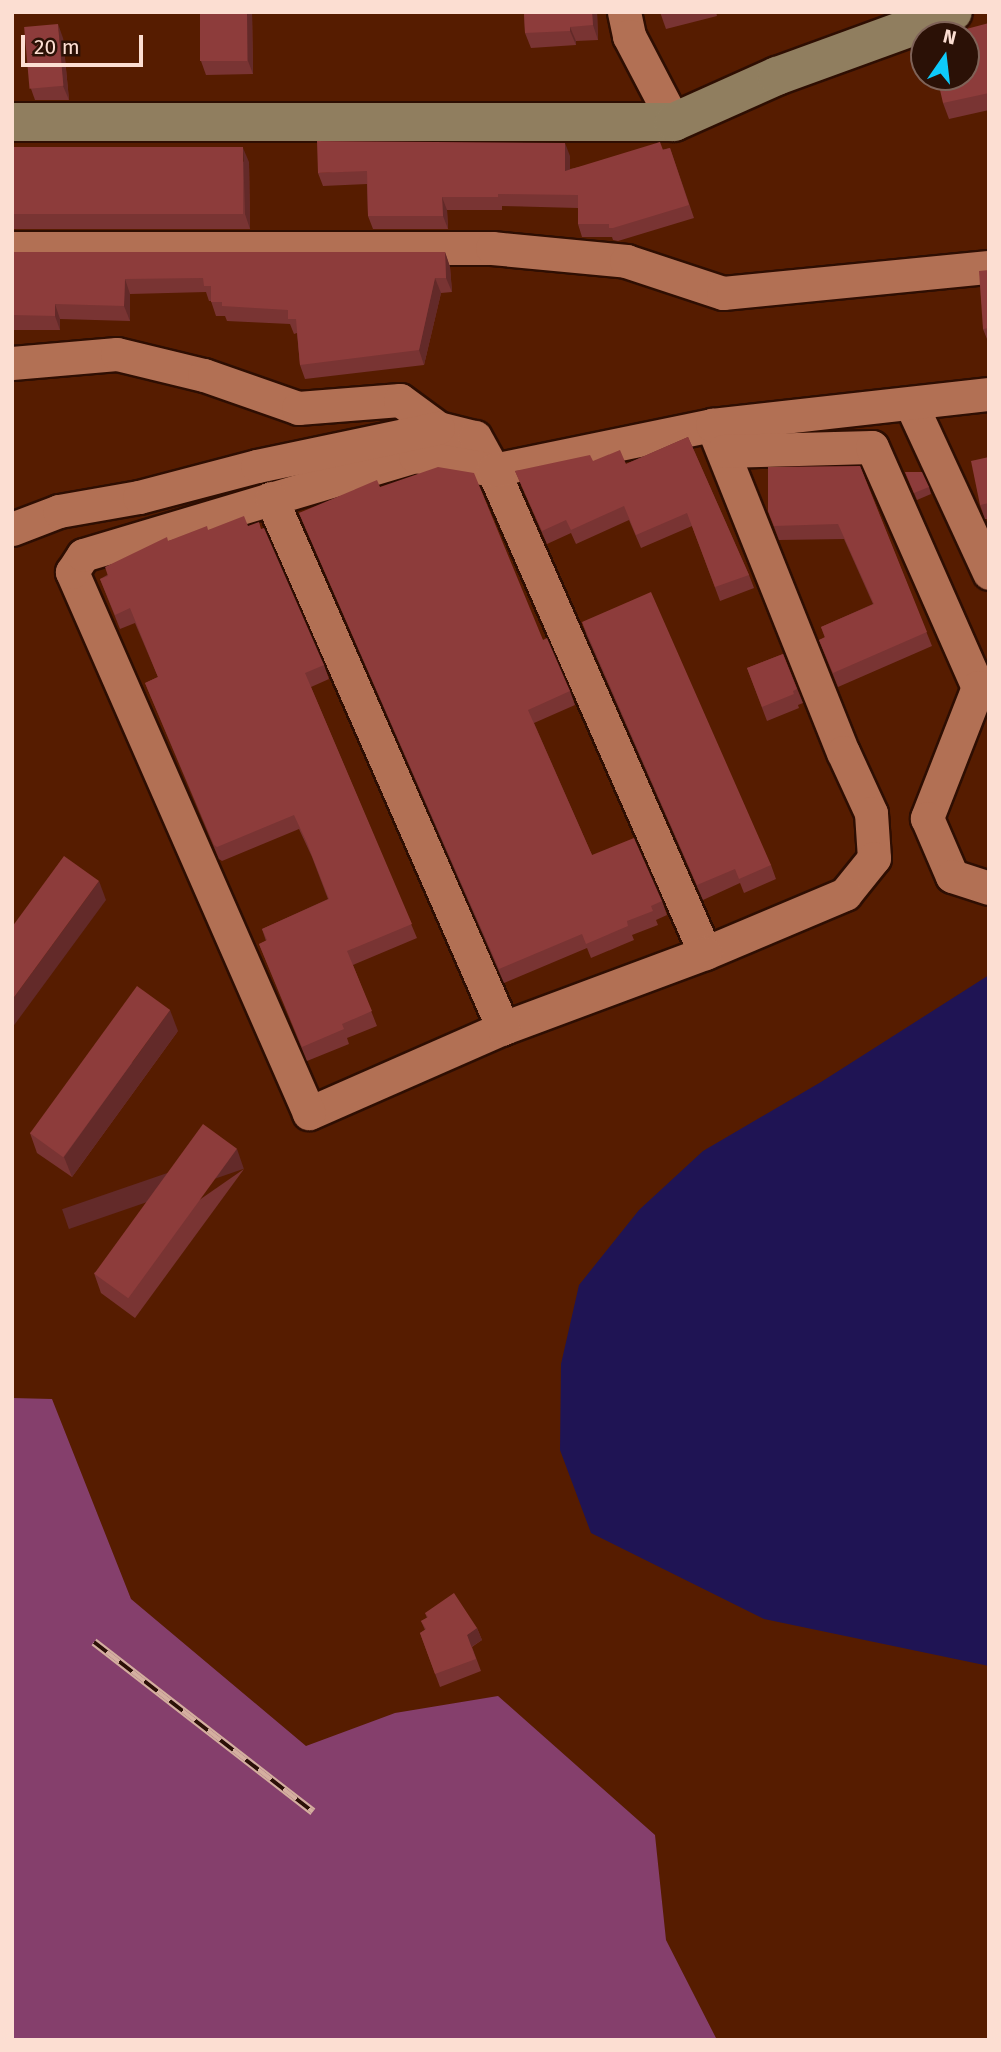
<!DOCTYPE html>
<html>
<head>
<meta charset="utf-8">
<style>
	body { margin:0 }
	#map { position:relative; width:1001px; height:2052px; overflow:hidden; background:#561c00; font-family:"Fira Sans",sans-serif }
	div>[style] { position:absolute }
	.forest>* { inset:0; background:#853f6c }
	.water>* { inset:0; background:#1f1454 }
	.roads { filter:drop-shadow(2px 0 #2e0e02) drop-shadow(-2px 0 #2e0e02) drop-shadow(0 2px #2e0e02) drop-shadow(0 -2px #2e0e02) }
	.street>* { height:33px; margin:-16.5px; padding:0 16.5px; transform-origin:16.5px; border-radius:16.5px; background:#b27054 }
	.secondary>* { height:38px; margin:-19px; padding:0 19px; transform-origin:19px; border-radius:19px; background:#907e5f }
	.rail>* { height:8px; margin-top:-4px; transform-origin:0; background:repeating-linear-gradient(90deg,#2b1106 0 16px,#d4af9f 0 32px); box-sizing:border-box; border-block:2px solid #d4af9f }
	.wall>* { inset:0; background:#793433 }
	.shaded-wall>* { inset:0; background:#632a29; transform-origin:0 0 }
	.building>* { inset:0; background:#8d3c3b; transform-origin:0 0 }
	span { translate:-50% -50%; white-space:nowrap; text-align:center; line-height:1.15; -webkit-text-stroke:5px #2b1106; paint-order:stroke }
	.frame { position:absolute; inset:0; border:14px solid #fcded2; pointer-events:none }
	.north { position:absolute; left:910px; top:21px; width:70px; height:70px; box-sizing:border-box; background:#2b1106; border:2px solid #7f6358; border-radius:50%; rotate:14deg; font-size:19px; font-weight:700; line-height:28px; text-align:center; color:#fcded2 }
	.north::after { content:''; display:block; margin:auto; width:24px; height:32px; background:#0ecafa; clip-path:polygon(50% 0,100% 100%,50% 72%,0 100%) }
	.scale { position:absolute; left:21px; top:35px; width:122px; height:32px; box-sizing:border-box; border:4px solid #fcded2; border-top:0; padding-left:9px; font-size:21px; line-height:24px; white-space:nowrap; color:#fcded2; -webkit-text-stroke:5px #2b1106; paint-order:stroke }
</style>
</head>
<body>
<div id="map">
	<div class="forest">
		<i style="clip-path:polygon(12px 1398px,52px 1399px,131px 1599px,306px 1746px,395px 1713px,498px 1696px,655px 1835px,666px 1940px,717px 2040px,12px 2040px)"></i>
	</div>
	<div class="water">
		<i style="clip-path:polygon(989px 975px,989px 1666px,764px 1619px,591px 1533px,560px 1450px,561px 1364px,579px 1285px,639px 1210px,703px 1151px,821px 1082px)"></i>
	</div>
	<div class="roads">
		<div class="street">
			<i style="left:624px;top:12px;width:25px;rotate:78deg"></i>
			<i style="left:629px;top:36px;width:97px;rotate:62.4deg"></i>
			<i style="left:12px;top:248px;width:480px"></i>
			<i style="left:492px;top:248px;width:135px;rotate:5.5deg"></i>
			<i style="left:626px;top:261px;width:102px;rotate:18.3deg"></i>
			<i style="left:723px;top:293px;width:267px;rotate:-5.6deg"></i>
			<i style="left:12px;top:363px;width:105px;rotate:-4.9deg"></i>
			<i style="left:117px;top:354px;width:89px;rotate:13.6deg"></i>
			<i style="left:204px;top:375px;width:100px;rotate:19.3deg"></i>
			<i style="left:298px;top:408px;width:102px;rotate:-4.5deg"></i>
			<i style="left:400px;top:400px;width:47px;rotate:36.4deg"></i>
			<i style="left:438px;top:428px;width:38px;rotate:14deg"></i>
			<i style="left:475px;top:437px;width:38px;rotate:61deg"></i>
			<i style="left:493px;top:470px;width:527px;rotate:66.3deg"></i>
			<i style="left:911px;top:404px;width:186px;rotate:65.2deg"></i>
			<i style="left:712px;top:425px;width:352px;rotate:68.2deg"></i>
			<i style="left:843px;top:752px;width:67px;rotate:65.3deg"></i>
			<i style="left:871px;top:813px;width:45px;rotate:86.2deg"></i>
			<i style="left:874px;top:858px;width:46px;rotate:128.9deg"></i>
			<i style="left:845px;top:894px;width:152px;rotate:157.1deg"></i>
			<i style="left:705px;top:953px;width:215px;rotate:159.6deg"></i>
			<i style="left:503px;top:1028px;width:212px;rotate:156.3deg"></i>
			<i style="left:309px;top:1113px;width:591px;rotate:-113.66deg"></i>
			<i style="left:72px;top:572px;width:20px;rotate:-57deg"></i>
			<i style="left:83px;top:555px;width:346px;rotate:-16.6deg"></i>
			<i style="left:415px;top:456px;width:79px;rotate:10.2deg"></i>
			<i style="left:493px;top:470px;width:224px;rotate:-11.6deg"></i>
			<i style="left:712px;top:425px;width:279px;rotate:-6.4deg"></i>
			<i style="left:723px;top:451px;width:149px;rotate:-1.5deg"></i>
			<i style="left:872px;top:447px;width:262px;rotate:66.2deg"></i>
			<i style="left:978px;top:687px;width:141px;rotate:111.3deg"></i>
			<i style="left:927px;top:818px;width:63px;rotate:66.7deg"></i>
			<i style="left:952px;top:876px;width:39px;rotate:18deg"></i>
			<i style="left:271px;top:498px;width:579px;rotate:66.36deg"></i>
			<i style="left:12px;top:529px;width:50px;rotate:-21deg"></i>
			<i style="left:59px;top:511px;width:81px;rotate:-9.9deg"></i>
			<i style="left:139px;top:497px;width:122px;rotate:-14.7deg"></i>
			<i style="left:257px;top:466px;width:185px;rotate:-11.9deg"></i>
		</div>
		<div class="secondary">
			<i style="left:12px;top:122px;width:662px"></i>
			<i style="left:674px;top:122px;width:113px;rotate:-24.1deg"></i>
			<i style="left:777px;top:76px;width:187px;rotate:-20deg"></i>
		</div>
	</div>
	<div class="rail">
		<i style="left:94px;top:1642px;width:277px;rotate:37.8deg"></i>
	</div>
	<div class="wall">
		<i style="clip-path:polygon(252px 12px,253px 74px,206px 75px,201px 61px)"></i>
		<i style="clip-path:polygon(524px 12px,597px 12px,598px 40px,576px 41px,576px 45px,531px 48px,525px 33px)"></i>
		<i style="clip-path:polygon(660px 12px,716px 12px,717px 16px,666px 29px)"></i>
		<i style="clip-path:polygon(989px 23px,989px 110px,949px 119px,943px 103px)"></i>
		<i style="clip-path:polygon(63px 38px,69px 100px,35px 100px,30px 86px)"></i>
		<i style="clip-path:polygon(12px 147px,249px 162px,250px 229px,12px 229px)"></i>
		<i style="clip-path:polygon(670px 148px,694px 218px,618px 241px,613px 240px,612px 237px,582px 237px,578px 224px,578px 208px,502px 206px,502px 210px,447px 210px,448px 229px,373px 229px,368px 216px,367px 184px,323px 186px,318px 173px,570px 156px,570px 169px)"></i>
		<i style="clip-path:polygon(12px 252px,445px 252px,450px 267px,452px 292px,441px 293px,424px 365px,305px 379px,300px 365px,297px 333px,294px 334px,290px 324px,227px 321px,225px 316px,216px 316px,211px 301px,209px 301px,206px 292px,130px 294px,130px 321px,60px 319px,60px 330px,12px 330px)"></i>
		<i style="clip-path:polygon(989px 270px,989px 344px,983px 329px)"></i>
		<i style="clip-path:polygon(688px 437px,749px 575px,754px 588px,720px 601px,692px 526px,641px 548px,629px 520px,576px 544px,571px 533px,547px 544px,515px 471px,593px 461px,626px 464px)"></i>
		<i style="clip-path:polygon(989px 457px,989px 519px,985px 519px,980px 505px)"></i>
		<i style="clip-path:polygon(860px 466px,932px 646px,838px 687px,819px 640px,825px 638px,821px 627px,873px 604px,844px 539px,779px 540px,768px 511px)"></i>
		<i style="clip-path:polygon(905px 472px,929px 487px,931px 494px,917px 500px)"></i>
		<i style="clip-path:polygon(380px 487px,543px 640px,570px 691px,575px 705px,534px 723px,592px 855px,662px 901px,667px 915px,656px 920px,658px 925px,632px 935px,634px 940px,591px 958px,587px 948px,504px 983px,305px 527px,299px 513px)"></i>
		<i style="clip-path:polygon(248px 526px,324px 665px,329px 679px,311px 687px,417px 938px,353px 965px,377px 1026px,347px 1038px,349px 1044px,307px 1061px,259px 944px,266px 941px,262px 929px,328px 899px,312px 857px,299px 829px,222px 861px,219px 859px,145px 683px,158px 677px,135px 623px,120px 629px,100px 579px,168px 541px,208px 530px)"></i>
		<i style="clip-path:polygon(582px 622px,771px 865px,776px 879px,744px 893px,740px 883px,703px 900px,587px 636px)"></i>
		<i style="clip-path:polygon(783px 654px,803px 703px,798px 705px,799px 708px,767px 721px,747px 668px)"></i>
		<i style="clip-path:polygon(178px 1031px,72px 1177px,37px 1153px,30px 1133px)"></i>
		<i style="clip-path:polygon(244px 1169px,135px 1318px,101px 1293px,94px 1273px)"></i>
		<i style="clip-path:polygon(425px 1613px,477px 1628px,482px 1640px,472px 1647px,481px 1671px,440px 1687px,420px 1633px,425px 1630px,421px 1621px,427px 1618px)"></i>
	</div>
	<div class="shaded-wall">
		<i style="clip-path:polygon(247px 12px,252px 12px,253px 74px,248px 61px)"></i>
		<i style="clip-path:polygon(592px 12px,597px 12px,598px 40px,593px 25px)"></i>
		<i style="clip-path:polygon(58px 24px,63px 38px,69px 100px,63px 86px)"></i>
		<i style="clip-path:polygon(570px 27px,576px 41px,576px 45px,570px 31px)"></i>
		<i style="clip-path:polygon(565px 143px,570px 156px,570px 184px,565px 171px)"></i>
		<i style="clip-path:polygon(243px 148px,249px 162px,250px 229px,245px 214px)"></i>
		<i style="clip-path:polygon(442px 197px,447px 210px,448px 229px,443px 216px)"></i>
		<i style="clip-path:polygon(445px 252px,450px 267px,452px 292px,446px 278px)"></i>
		<i style="clip-path:polygon(435px 278px,441px 293px,424px 365px,419px 350px)"></i>
		<i style="clip-path:polygon(125px 279px,130px 294px,130px 321px,124px 306px)"></i>
		<i style="clip-path:polygon(55px 304px,60px 319px,60px 330px,55px 316px)"></i>
		<i style="clip-path:polygon(99px 881px,106px 900px,12px 1028px,12px 1000px)"></i>
		<i style="clip-path:polygon(170px 1010px,178px 1031px,72px 1177px,64px 1157px)"></i>
		<i style="left:237px;top:1149px;width:21px;height:185px;rotate:71deg"></i>
		<i style="clip-path:polygon(477px 1628px,482px 1640px,471px 1647px,467px 1635px)"></i>
	</div>
	<div class="building">
		<i style="left:200px;top:12px;width:47px;height:49px"></i>
		<i style="clip-path:polygon(524px 12px,592px 12px,593px 25px,570px 27px,570px 31px,525px 33px)"></i>
		<i style="clip-path:polygon(989px 23px,989px 93px,943px 103px,937px 77px,966px 77px,966px 35px,956px 35px,955px 32px)"></i>
		<i style="left:58px;top:24px;width:62px;height:34px;rotate:85deg"></i>
		<i style="clip-path:polygon(317px 141px,565px 143px,565px 171px,660px 142px,663px 150px,670px 148px,689px 205px,613px 228px,609px 228px,609px 224px,578px 224px,578px 195px,498px 194px,498px 197px,442px 197px,443px 216px,368px 216px,367px 171px,318px 173px)"></i>
		<i style="left:12px;top:147px;width:231px;height:67px"></i>
		<i style="clip-path:polygon(12px 252px,445px 252px,446px 278px,435px 278px,419px 350px,300px 365px,296px 319px,288px 319px,288px 310px,222px 306px,222px 302px,211px 302px,211px 286px,204px 286px,203px 278px,125px 279px,124px 306px,55px 304px,55px 316px,12px 315px)"></i>
		<i style="clip-path:polygon(989px 270px,989px 328px,983px 329px,979px 271px)"></i>
		<i style="clip-path:polygon(688px 437px,749px 575px,715px 587px,687px 513px,636px 535px,624px 506px,571px 530px,566px 520px,542px 531px,515px 471px,590px 455px,593px 461px,620px 450px,626px 464px)"></i>
		<i style="clip-path:polygon(989px 457px,989px 503px,980px 505px,971px 461px)"></i>
		<i style="clip-path:polygon(860px 466px,927px 632px,833px 673px,819px 640px,825px 637px,821px 627px,874px 604px,838px 524px,774px 526px,768px 511px,768px 467px)"></i>
		<i style="clip-path:polygon(438px 467px,474px 473px,543px 640px,547px 638px,570px 691px,528px 710px,592px 855px,634px 838px,662px 901px,651px 906px,653px 911px,627px 921px,628px 926px,586px 944px,582px 934px,499px 969px,299px 513px,377px 480px,380px 487px)"></i>
		<i style="clip-path:polygon(905px 472px,922px 472px,929px 487px,914px 493px)"></i>
		<i style="clip-path:polygon(244px 516px,248px 526px,259px 522px,261px 529px,264px 528px,324px 665px,305px 673px,412px 924px,347px 951px,372px 1011px,342px 1024px,344px 1029px,302px 1047px,259px 944px,267px 940px,262px 929px,329px 899px,307px 843px,294px 815px,217px 847px,214px 845px,145px 683px,158px 677px,130px 608px,115px 615px,100px 579px,108px 576px,105px 567px,167px 537px,168px 541px,207px 526px,208px 530px)"></i>
		<i style="clip-path:polygon(651px 592px,771px 865px,739px 879px,735px 869px,697px 885px,582px 622px)"></i>
		<i style="clip-path:polygon(783px 654px,797px 689px,793px 691px,794px 694px,762px 707px,747px 668px)"></i>
		<i style="clip-path:polygon(64px 856px,99px 881px,12px 1000px,12px 927px)"></i>
		<i style="left:137px;top:986px;width:41px;height:182px;rotate:36deg"></i>
		<i style="left:203px;top:1124px;width:42px;height:185px;rotate:36deg"></i>
		<i style="clip-path:polygon(454px 1593px,477px 1628px,467px 1635px,476px 1659px,435px 1674px,420px 1633px,426px 1629px,421px 1621px,428px 1617px,425px 1613px)"></i>
	</div>
	<div class="frame"></div>
	<div class="north">N</div>
	<div class="scale">20 m</div>
</div>
</body>
</html>
